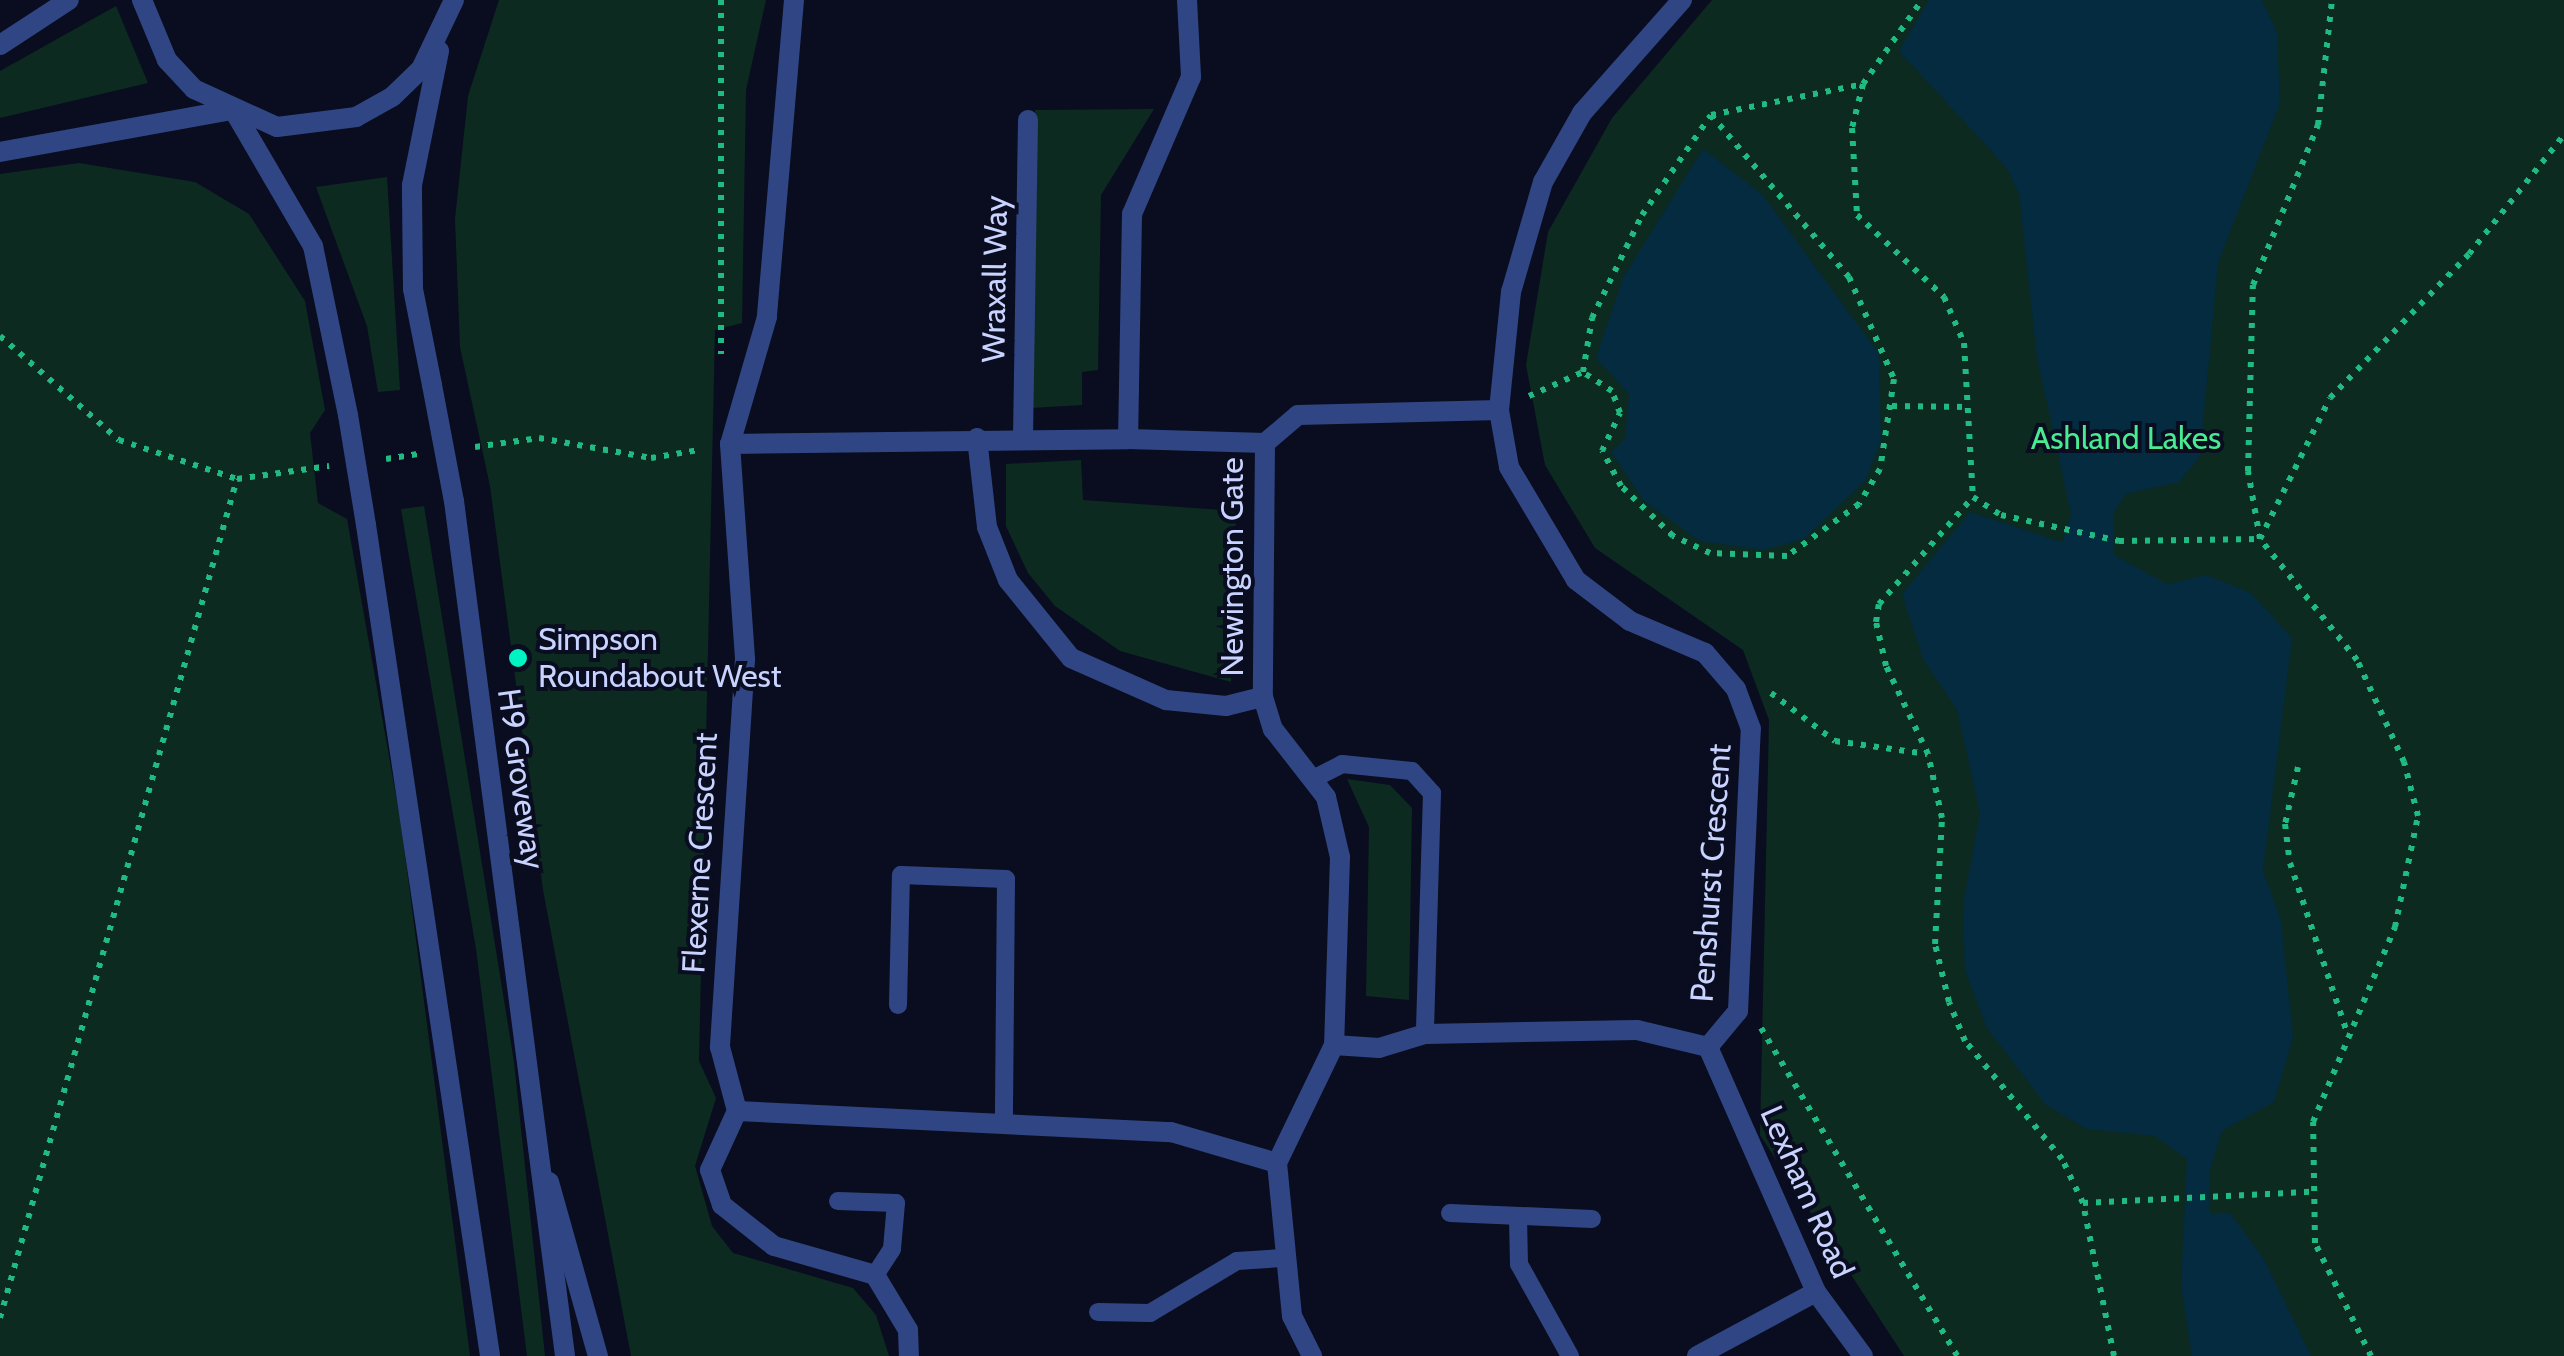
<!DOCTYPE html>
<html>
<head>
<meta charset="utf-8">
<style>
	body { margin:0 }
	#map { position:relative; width:2564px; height:1356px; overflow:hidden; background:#0a0d1f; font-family:Cabin,sans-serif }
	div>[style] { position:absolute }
	.green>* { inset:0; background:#0c2a20 }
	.water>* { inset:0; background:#042b3f }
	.path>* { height:6px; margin-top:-3px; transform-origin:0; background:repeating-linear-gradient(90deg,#20bb83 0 5px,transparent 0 13px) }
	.service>* { height:18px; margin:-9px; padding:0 9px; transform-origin:9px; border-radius:9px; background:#304684 }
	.minor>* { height:20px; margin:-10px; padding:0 10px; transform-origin:10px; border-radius:10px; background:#304684 }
	.tertiary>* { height:20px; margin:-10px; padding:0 10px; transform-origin:10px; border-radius:10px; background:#304684 }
	.tertiary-bridge>* { height:20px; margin:-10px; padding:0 10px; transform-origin:10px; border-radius:10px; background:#304684 }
	.dots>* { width:28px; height:28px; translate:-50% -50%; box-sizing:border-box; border:5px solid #0a0d1f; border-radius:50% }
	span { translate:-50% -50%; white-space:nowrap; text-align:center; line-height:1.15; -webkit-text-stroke:8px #0a0d1f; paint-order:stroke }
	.street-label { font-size:32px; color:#c8d3ff }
	.park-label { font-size:32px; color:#48eb91 }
	.poi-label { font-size:32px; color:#c8d3ff }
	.left { translate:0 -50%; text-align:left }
</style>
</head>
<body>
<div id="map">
	<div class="green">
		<i style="clip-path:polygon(499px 0,766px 0,746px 90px,742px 323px,715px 330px,699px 1061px,716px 1098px,695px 1166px,712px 1226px,733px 1253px,853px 1288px,876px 1315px,889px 1356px,631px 1356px,543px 890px,490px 486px,460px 347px,455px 219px,468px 96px)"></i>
		<i style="clip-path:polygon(1712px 0,2564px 0,2564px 1356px,1904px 1356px,1760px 1135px,1769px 720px,1743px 650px,1595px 548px,1545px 465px,1526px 365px,1548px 232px,1612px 118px)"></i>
		<i style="clip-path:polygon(116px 6px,148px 83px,0 118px,0 71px)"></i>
		<i style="clip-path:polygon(1154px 109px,1101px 195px,1098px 370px,1082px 372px,1082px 405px,1031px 408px,1035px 110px)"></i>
		<i style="clip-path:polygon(79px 163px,195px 182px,249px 214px,305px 301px,325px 410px,310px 433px,318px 503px,347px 519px,401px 824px,470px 1356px,0 1356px,0 174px)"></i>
		<i style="clip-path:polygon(387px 177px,400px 390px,378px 392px,367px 326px,316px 187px)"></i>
		<i style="clip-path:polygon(1081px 460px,1083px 500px,1236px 511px,1231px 682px,1120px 651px,1055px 606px,1028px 573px,1006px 526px,1006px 464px)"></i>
		<i style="clip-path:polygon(424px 506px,514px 1062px,545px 1356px,527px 1356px,476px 949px,401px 509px)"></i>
		<i style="clip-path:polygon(1347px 779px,1390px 785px,1412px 808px,1409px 1000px,1366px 996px,1369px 827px)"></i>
	</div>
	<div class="water">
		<i style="clip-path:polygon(1929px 0,2262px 0,2277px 33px,2280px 103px,2218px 263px,2200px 456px,2179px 482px,2126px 494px,2114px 512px,2114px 555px,2167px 584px,2206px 575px,2251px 593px,2292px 638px,2263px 871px,2281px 920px,2293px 1038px,2274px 1102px,2222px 1131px,2209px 1173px,2210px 1213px,2230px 1213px,2264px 1259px,2311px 1356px,2192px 1356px,2181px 1286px,2187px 1159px,2155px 1136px,2087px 1129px,2046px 1105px,1987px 1028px,1965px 970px,1963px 905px,1980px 813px,1957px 709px,1924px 661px,1902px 594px,1970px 512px,2062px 542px,2071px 514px,2037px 357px,2019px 194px,2007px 168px,1899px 51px)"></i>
		<i style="clip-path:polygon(1703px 149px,1762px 194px,1879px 354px,1881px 442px,1865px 481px,1804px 539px,1763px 550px,1700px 541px,1644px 501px,1611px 452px,1625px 439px,1629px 394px,1596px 358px,1623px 278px)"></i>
	</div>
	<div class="path">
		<i style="left:721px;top:0;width:354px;rotate:90deg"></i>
		<i style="left:1863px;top:84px;width:45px;rotate:104deg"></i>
		<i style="left:1852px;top:128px;width:87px;rotate:86.7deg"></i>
		<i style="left:1857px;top:215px;width:120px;rotate:43.3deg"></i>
		<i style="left:1944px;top:297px;width:50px;rotate:66.5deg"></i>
		<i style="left:1964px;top:343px;width:154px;rotate:86.7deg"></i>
		<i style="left:1711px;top:115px;width:213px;rotate:49.6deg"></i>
		<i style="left:1849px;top:277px;width:111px;rotate:66.2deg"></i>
		<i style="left:1894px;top:379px;width:91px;rotate:98.8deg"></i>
		<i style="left:1880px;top:469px;width:41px;rotate:121deg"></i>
		<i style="left:1859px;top:504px;width:89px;rotate:144.2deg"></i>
		<i style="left:1787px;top:556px;width:77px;rotate:-177.8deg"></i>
		<i style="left:1710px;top:553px;width:41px;rotate:-155.3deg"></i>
		<i style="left:1673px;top:536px;width:72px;rotate:-136.1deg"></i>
		<i style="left:1621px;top:486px;width:40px;rotate:-118deg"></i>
		<i style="left:1602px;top:451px;width:42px;rotate:-64.7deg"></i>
		<i style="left:1620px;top:413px;width:23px;rotate:-110deg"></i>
		<i style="left:1612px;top:391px;width:35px;rotate:-147deg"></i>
		<i style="left:1583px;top:372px;width:55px;rotate:-80.5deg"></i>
		<i style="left:1592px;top:318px;width:114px;rotate:-64.1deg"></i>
		<i style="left:1642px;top:215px;width:121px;rotate:-55.4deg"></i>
		<i style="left:1711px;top:115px;width:155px;rotate:-11.5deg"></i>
		<i style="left:1863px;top:84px;width:103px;rotate:-54.9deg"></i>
		<i style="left:0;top:336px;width:158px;rotate:41.2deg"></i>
		<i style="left:119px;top:440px;width:124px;rotate:18.3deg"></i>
		<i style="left:237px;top:479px;width:93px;rotate:-8deg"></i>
		<i style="left:1529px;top:396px;width:59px;rotate:-24deg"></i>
		<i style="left:1892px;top:406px;width:78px;rotate:0.7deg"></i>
		<i style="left:475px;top:447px;width:65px;rotate:-8deg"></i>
		<i style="left:539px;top:438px;width:114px;rotate:10.1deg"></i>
		<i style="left:651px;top:458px;width:49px;rotate:-9.5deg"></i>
		<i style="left:386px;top:459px;width:32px;rotate:-9deg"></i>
		<i style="left:1771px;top:693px;width:80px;rotate:36.9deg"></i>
		<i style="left:1835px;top:741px;width:93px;rotate:8deg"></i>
		<i style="left:2298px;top:767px;width:58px;rotate:102.8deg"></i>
		<i style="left:2285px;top:824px;width:39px;rotate:83deg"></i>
		<i style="left:2290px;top:863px;width:182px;rotate:71.4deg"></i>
		<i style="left:1761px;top:1028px;width:382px;rotate:59.1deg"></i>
		<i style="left:2083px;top:1203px;width:228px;rotate:-2.8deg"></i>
		<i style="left:0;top:1318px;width:872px;rotate:-74.23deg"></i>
		<i style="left:2114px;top:1356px;width:156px;rotate:-101.5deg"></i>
		<i style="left:2083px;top:1203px;width:49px;rotate:-115.5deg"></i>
		<i style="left:2062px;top:1159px;width:153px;rotate:-129.4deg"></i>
		<i style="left:1965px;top:1041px;width:42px;rotate:-112.3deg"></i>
		<i style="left:1949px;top:1002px;width:60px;rotate:-103.6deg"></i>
		<i style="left:1935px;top:944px;width:126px;rotate:-86.8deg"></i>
		<i style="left:1942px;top:818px;width:66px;rotate:-102.3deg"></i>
		<i style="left:1928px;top:754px;width:98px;rotate:-115.5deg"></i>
		<i style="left:1886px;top:666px;width:45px;rotate:-102.8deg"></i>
		<i style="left:1876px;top:622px;width:18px;rotate:-81deg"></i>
		<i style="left:1879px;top:604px;width:142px;rotate:-48.7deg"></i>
		<i style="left:1973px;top:497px;width:33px;rotate:33deg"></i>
		<i style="left:2001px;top:515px;width:121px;rotate:12.4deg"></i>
		<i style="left:2119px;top:541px;width:141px;rotate:-0.8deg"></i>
		<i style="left:2260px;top:539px;width:69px;rotate:-100deg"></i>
		<i style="left:2248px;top:471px;width:186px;rotate:-88.5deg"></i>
		<i style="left:2253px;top:285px;width:173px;rotate:-67.9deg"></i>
		<i style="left:2318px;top:125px;width:126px;rotate:-83.6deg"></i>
		<i style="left:2371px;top:1356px;width:126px;rotate:-116.4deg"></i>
		<i style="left:2315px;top:1243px;width:121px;rotate:-90.9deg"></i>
		<i style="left:2313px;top:1122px;width:212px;rotate:-67.2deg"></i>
		<i style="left:2395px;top:927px;width:113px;rotate:-78.3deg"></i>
		<i style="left:2418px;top:816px;width:56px;rotate:-104.5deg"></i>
		<i style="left:2404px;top:762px;width:112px;rotate:-114.7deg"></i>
		<i style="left:2357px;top:660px;width:155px;rotate:-128.7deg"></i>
		<i style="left:2260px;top:539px;width:157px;rotate:-63.6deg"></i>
		<i style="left:2330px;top:398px;width:200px;rotate:-46deg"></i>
		<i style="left:2469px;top:254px;width:152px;rotate:-51.4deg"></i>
	</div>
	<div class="service">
		<i style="left:1313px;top:779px;width:33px;rotate:-27deg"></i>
		<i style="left:1342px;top:764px;width:70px;rotate:5.7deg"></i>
		<i style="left:1412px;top:771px;width:30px;rotate:48deg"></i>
		<i style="left:1432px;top:793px;width:241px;rotate:91.7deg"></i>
		<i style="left:898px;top:1005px;width:130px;rotate:-88.7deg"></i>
		<i style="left:901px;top:875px;width:105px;rotate:2.2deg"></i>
		<i style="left:1006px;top:879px;width:242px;rotate:90.5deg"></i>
		<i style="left:838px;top:1201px;width:58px;rotate:2deg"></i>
		<i style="left:896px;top:1203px;width:46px;rotate:95deg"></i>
		<i style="left:892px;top:1249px;width:31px;rotate:123deg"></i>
		<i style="left:1450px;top:1213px;width:142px;rotate:2.4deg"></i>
		<i style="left:1518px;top:1217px;width:47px;rotate:88.8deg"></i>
		<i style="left:1519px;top:1264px;width:105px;rotate:61deg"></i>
		<i style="left:1098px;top:1312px;width:52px;rotate:1.1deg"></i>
		<i style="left:1150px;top:1313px;width:101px;rotate:-30.9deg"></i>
		<i style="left:1237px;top:1261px;width:45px;rotate:-3.8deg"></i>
	</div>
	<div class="minor">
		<i style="left:794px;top:0;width:318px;rotate:94.9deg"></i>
		<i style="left:767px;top:317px;width:132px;rotate:106.2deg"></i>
		<i style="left:730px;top:444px;width:216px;rotate:86deg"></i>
		<i style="left:745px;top:659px;width:389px;rotate:93.7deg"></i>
		<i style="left:720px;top:1047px;width:66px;rotate:75.1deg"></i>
		<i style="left:737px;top:1111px;width:435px;rotate:2.8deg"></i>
		<i style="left:1171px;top:1132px;width:110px;rotate:16.3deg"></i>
		<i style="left:1187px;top:0;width:77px;rotate:87deg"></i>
		<i style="left:1191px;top:77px;width:149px;rotate:113.3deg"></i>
		<i style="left:1132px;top:214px;width:225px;rotate:91deg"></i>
		<i style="left:1128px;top:439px;width:137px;rotate:1.7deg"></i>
		<i style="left:1265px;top:443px;width:254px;rotate:90.5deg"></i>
		<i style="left:1263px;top:697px;width:34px;rotate:73deg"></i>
		<i style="left:1273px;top:729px;width:86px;rotate:52.1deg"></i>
		<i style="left:1326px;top:797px;width:62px;rotate:76.9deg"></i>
		<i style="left:1340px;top:857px;width:188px;rotate:91.8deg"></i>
		<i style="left:1334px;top:1045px;width:131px;rotate:115.8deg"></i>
		<i style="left:1277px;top:1163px;width:154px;rotate:84.4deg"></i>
		<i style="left:1292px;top:1316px;width:45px;rotate:63.4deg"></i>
		<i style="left:977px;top:438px;width:90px;rotate:83.6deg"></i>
		<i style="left:987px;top:527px;width:57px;rotate:68.4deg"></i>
		<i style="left:1008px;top:580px;width:100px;rotate:51.1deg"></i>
		<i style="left:1071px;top:658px;width:104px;rotate:23.9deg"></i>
		<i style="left:1166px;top:700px;width:60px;rotate:5.7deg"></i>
		<i style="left:1226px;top:706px;width:38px;rotate:-14deg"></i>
		<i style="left:1023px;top:438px;width:318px;rotate:-89.1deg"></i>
		<i style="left:1265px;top:443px;width:43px;rotate:-40.3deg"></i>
		<i style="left:1298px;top:415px;width:201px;rotate:-1.4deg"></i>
		<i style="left:730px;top:444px;width:398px;rotate:-0.7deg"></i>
		<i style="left:1334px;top:1045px;width:45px;rotate:3.8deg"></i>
		<i style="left:1379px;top:1048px;width:48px;rotate:-16.9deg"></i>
		<i style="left:1425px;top:1034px;width:212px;rotate:-1.1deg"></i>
		<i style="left:1637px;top:1030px;width:73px;rotate:13.5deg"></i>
		<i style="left:1708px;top:1047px;width:47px;rotate:-50.2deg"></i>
		<i style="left:1738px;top:1011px;width:282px;rotate:-87.4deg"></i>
		<i style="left:1751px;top:729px;width:43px;rotate:-110.6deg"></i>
		<i style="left:1736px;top:689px;width:48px;rotate:-130.7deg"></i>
		<i style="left:1705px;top:653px;width:82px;rotate:-156.9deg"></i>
		<i style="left:1630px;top:621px;width:68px;rotate:-142.8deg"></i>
		<i style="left:1576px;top:580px;width:131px;rotate:-120.7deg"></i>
		<i style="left:1509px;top:467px;width:58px;rotate:-100deg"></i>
		<i style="left:1499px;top:410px;width:119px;rotate:-84.2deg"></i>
		<i style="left:1511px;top:292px;width:115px;rotate:-73.8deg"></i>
		<i style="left:1543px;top:182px;width:79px;rotate:-60.5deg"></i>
		<i style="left:1582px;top:113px;width:151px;rotate:-48.5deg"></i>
		<i style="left:1708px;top:1047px;width:268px;rotate:66.2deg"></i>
		<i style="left:1816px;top:1292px;width:79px;rotate:53.7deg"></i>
		<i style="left:737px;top:1111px;width:65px;rotate:114.6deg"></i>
		<i style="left:710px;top:1170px;width:37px;rotate:71deg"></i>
		<i style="left:722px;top:1205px;width:66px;rotate:38.3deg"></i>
		<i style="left:774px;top:1246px;width:105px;rotate:16deg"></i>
		<i style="left:875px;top:1275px;width:64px;rotate:59deg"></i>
		<i style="left:908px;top:1330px;width:26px;rotate:88deg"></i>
		<i style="left:549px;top:1182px;width:181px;rotate:74.3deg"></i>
		<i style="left:1697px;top:1356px;width:135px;rotate:-28.3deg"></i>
	</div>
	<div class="tertiary">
		<i style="left:142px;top:0;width:65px;rotate:67.4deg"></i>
		<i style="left:167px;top:60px;width:40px;rotate:47deg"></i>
		<i style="left:194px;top:89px;width:91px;rotate:24.6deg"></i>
		<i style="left:277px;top:127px;width:80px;rotate:-7.2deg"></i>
		<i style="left:356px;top:117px;width:41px;rotate:-29.1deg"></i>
		<i style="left:392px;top:97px;width:40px;rotate:-44deg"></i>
		<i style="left:421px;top:69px;width:76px;rotate:-64.4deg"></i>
		<i style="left:0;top:45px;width:82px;rotate:-33.1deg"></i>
		<i style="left:237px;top:116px;width:151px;rotate:59.7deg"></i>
		<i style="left:313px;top:246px;width:173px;rotate:78.3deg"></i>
		<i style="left:0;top:152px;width:230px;rotate:-10.3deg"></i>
		<i style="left:432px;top:385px;width:98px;rotate:-101.2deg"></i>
		<i style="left:413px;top:289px;width:104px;rotate:-90.6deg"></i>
		<i style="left:412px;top:185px;width:137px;rotate:-78.6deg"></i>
		<i style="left:454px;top:501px;width:862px;rotate:82.6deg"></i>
		<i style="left:366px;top:525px;width:840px;rotate:81.51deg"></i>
	</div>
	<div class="tertiary-bridge">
		<i style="left:432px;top:385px;width:118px;rotate:79.3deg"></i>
		<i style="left:348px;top:415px;width:111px;rotate:80.7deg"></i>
	</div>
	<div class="dots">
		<i style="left:518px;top:658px;background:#00f3c2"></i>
	</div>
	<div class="street-label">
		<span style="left:995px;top:279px;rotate:-89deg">Wraxall Way</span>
		<span style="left:1232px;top:567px;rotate:-90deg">Newington Gate</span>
		<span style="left:521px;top:779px;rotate:82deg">H9 Groveway</span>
		<span style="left:700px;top:853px;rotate:-87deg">Flexerne Crescent</span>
		<span style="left:1711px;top:873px;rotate:-86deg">Penshurst Crescent</span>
		<span style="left:1807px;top:1192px;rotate:66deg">Lexham Road</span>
	</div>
	<div class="park-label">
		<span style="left:2126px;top:438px">Ashland Lakes</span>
	</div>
	<div class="poi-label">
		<span class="left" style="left:538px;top:658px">Simpson<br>Roundabout West</span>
	</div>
</div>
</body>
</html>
